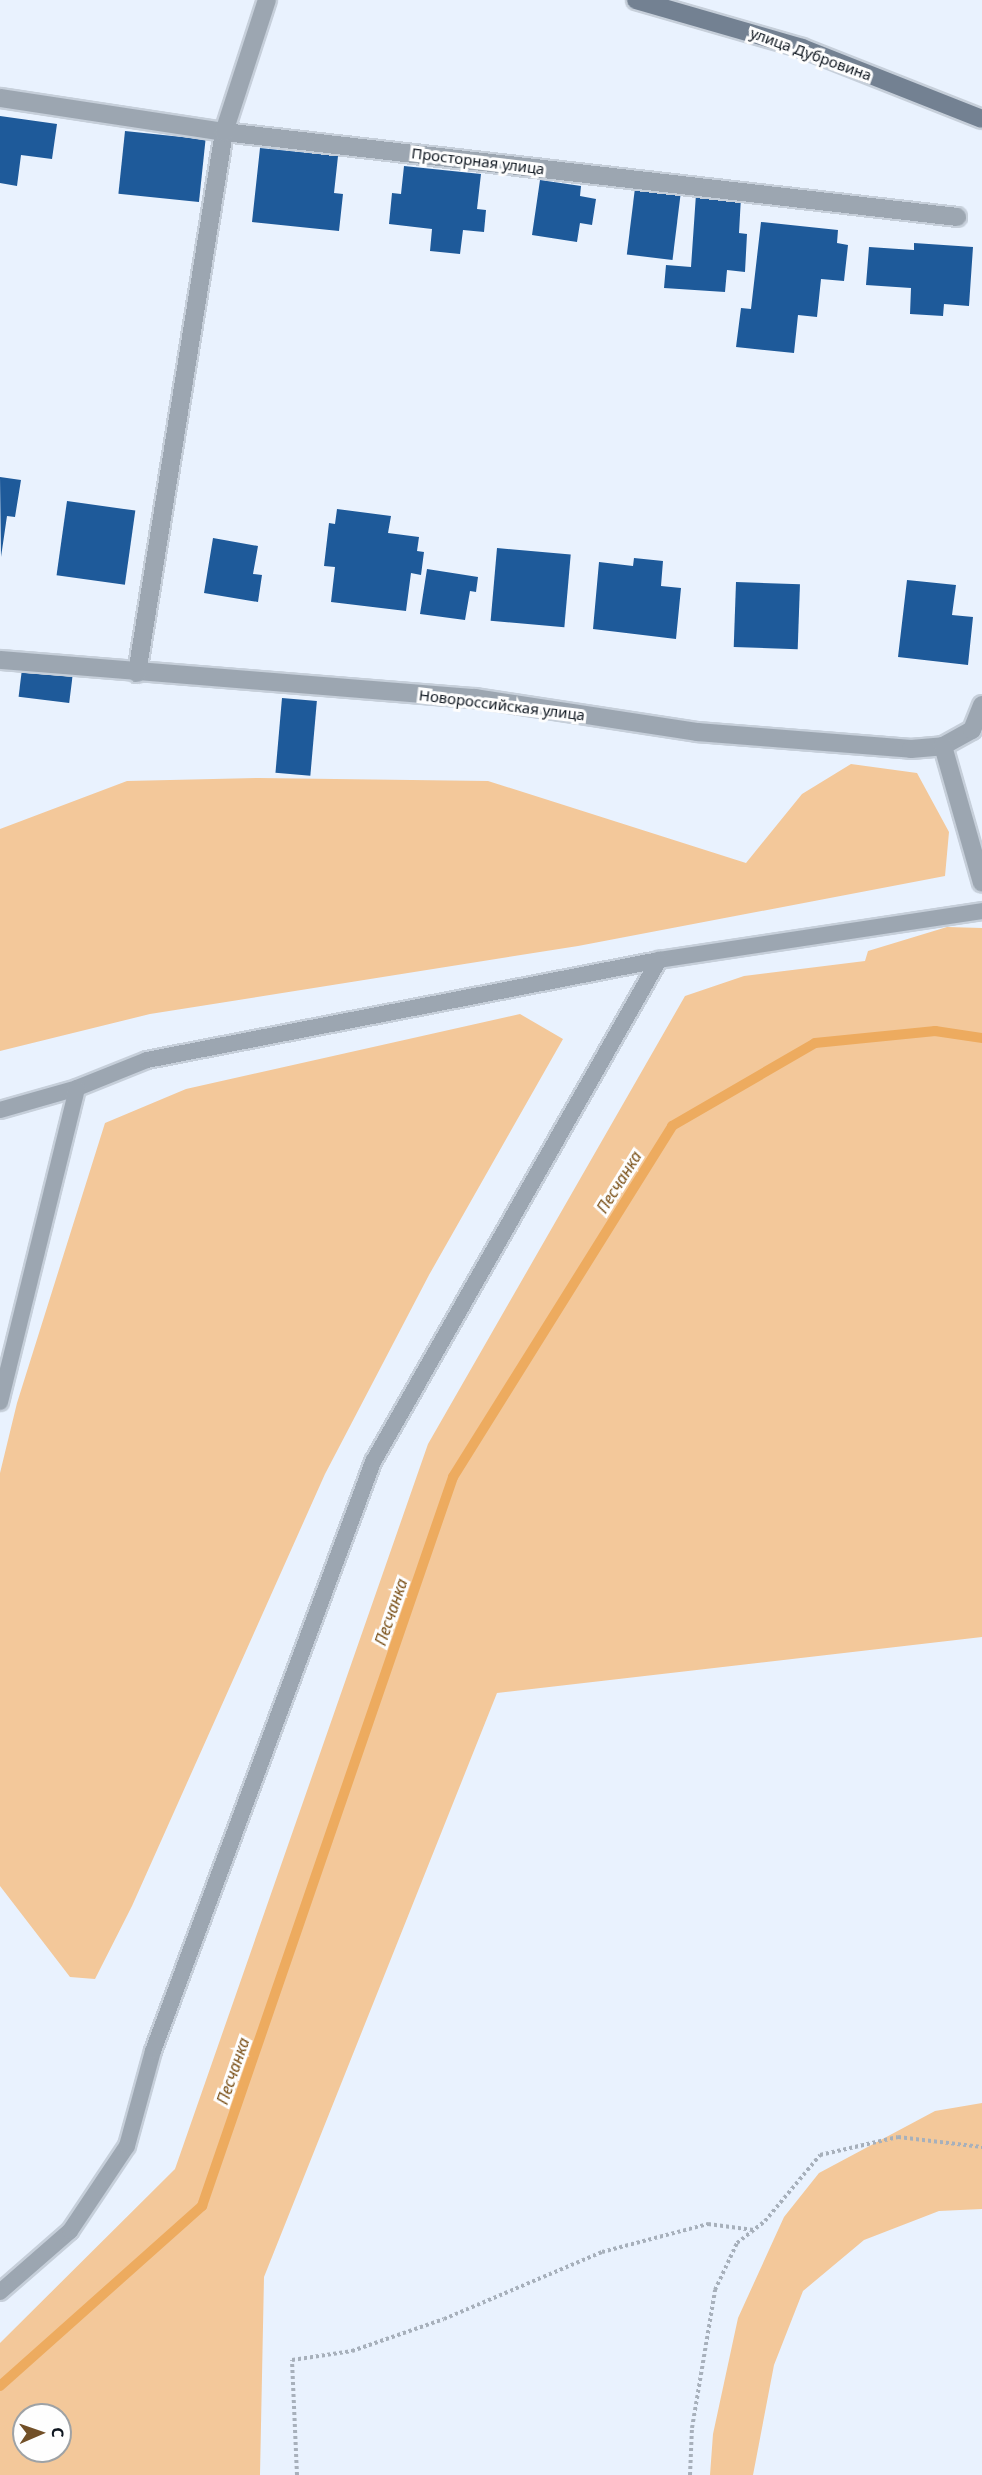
<!DOCTYPE html>
<html>
<head>
<meta charset="utf-8">
<style>
	body { margin:0 }
	#map { position:relative; width:982px; height:2475px; overflow:hidden; background:#e9f2fe; font-family:"Noto Sans",sans-serif }
	div>[style] { position:absolute }
	.green>* { inset:0; background:#f3c89a }
	.stream>* { height:10px; margin:-5px; padding:0 5px; transform-origin:5px; border-radius:5px; background:#edab5f }
	.building>* { inset:0; background:#1e5a9a; transform-origin:0 0 }
	.path>* { height:4px; margin-top:-2px; transform-origin:0; background:repeating-linear-gradient(90deg,#a7b0bb 0 3px,transparent 0 6px) }
	.roads { filter:drop-shadow(2px 0 #c6cfda) drop-shadow(-2px 0 #c6cfda) drop-shadow(0 2px #c6cfda) drop-shadow(0 -2px #c6cfda) }
	.service>* { height:16px; margin:-8px; padding:0 8px; transform-origin:8px; border-radius:8px; background:#9ca6b1 }
	.minor>* { height:18px; margin:-9px; padding:0 9px; transform-origin:9px; border-radius:9px; background:#9ca6b1 }
	.secondary>* { height:18px; margin:-9px; padding:0 9px; transform-origin:9px; border-radius:9px; background:#738192 }
	span { translate:-50% -50%; white-space:nowrap; text-align:center; line-height:1.15; -webkit-text-stroke:6px #fefefe; paint-order:stroke }
	.street-label { font-size:15px; color:#0f1720 }
	.water-label { font-size:16px; color:#784d13; font-style:italic }
	.north { position:absolute; left:12px; top:2403px; width:60px; height:60px; box-sizing:border-box; background:#fefefe; border:2px solid #9ea2a5; border-radius:50%; rotate:88deg; font-size:16px; font-weight:700; line-height:24px; text-align:center; color:#0f1720 }
	.north::after { content:''; display:block; margin:auto; width:21px; height:27px; background:#725028; clip-path:polygon(50% 0,100% 100%,50% 72%,0 100%) }
</style>
</head>
<body>
<div id="map">
	<div class="green">
		<i style="clip-path:polygon(851px 764px,917px 773px,949px 832px,945px 876px,578px 946px,150px 1014px,0 1051px,0 829px,127px 781px,259px 778px,488px 781px,746px 863px,802px 794px)"></i>
		<i style="clip-path:polygon(evenodd,947px 927px,982px 928px,982px 1637px,497px 1693px,264px 2277px,260px 2475px,0 2475px,0 2343px,175px 2169px,428px 1444px,685px 996px,744px 976px,865px 961px,868px 951px,947px 927px,24px 2415px,60px 2415px,60px 2451px,24px 2451px,24px 2415px)"></i>
		<i style="clip-path:polygon(520px 1014px,563px 1039px,429px 1275px,325px 1474px,132px 1906px,95px 1979px,70px 1977px,0 1886px,0 1473px,17px 1403px,105px 1123px,186px 1089px)"></i>
		<i style="clip-path:polygon(982px 2103px,982px 2209px,939px 2211px,864px 2240px,803px 2291px,774px 2365px,753px 2475px,710px 2475px,713px 2434px,738px 2318px,784px 2217px,819px 2173px,935px 2111px)"></i>
	</div>
	<div class="stream">
		<i style="left:0;top:2386px;width:271px;rotate:-41.7deg"></i>
		<i style="left:202px;top:2206px;width:771px;rotate:-71deg"></i>
		<i style="left:453px;top:1477px;width:414px;rotate:-58deg"></i>
		<i style="left:672px;top:1126px;width:165px;rotate:-30.1deg"></i>
		<i style="left:815px;top:1043px;width:121px;rotate:-5.7deg"></i>
		<i style="left:935px;top:1031px;width:48px;rotate:8.5deg"></i>
	</div>
	<div class="building">
		<i style="clip-path:polygon(0 116px,57px 124px,52px 159px,21px 155px,17px 186px,0 183px)"></i>
		<i style="left:125px;top:131px;width:81px;height:63px;rotate:6deg"></i>
		<i style="clip-path:polygon(260px 148px,338px 156px,334px 193px,343px 194px,339px 231px,252px 222px)"></i>
		<i style="clip-path:polygon(404px 166px,481px 174px,477px 209px,486px 210px,484px 232px,463px 230px,460px 254px,430px 251px,432px 229px,389px 224px,392px 193px,401px 194px)"></i>
		<i style="clip-path:polygon(540px 180px,581px 186px,580px 196px,596px 199px,592px 225px,580px 223px,577px 242px,532px 235px)"></i>
		<i style="left:635px;top:188px;width:46px;height:67px;rotate:7deg"></i>
		<i style="clip-path:polygon(696px 194px,741px 197px,739px 233px,747px 234px,745px 272px,727px 270px,725px 292px,664px 288px,666px 265px,691px 267px)"></i>
		<i style="clip-path:polygon(761px 222px,838px 230px,837px 243px,848px 245px,844px 281px,821px 279px,817px 317px,798px 315px,794px 353px,736px 347px,741px 308px,751px 309px)"></i>
		<i style="clip-path:polygon(914px 243px,973px 247px,969px 306px,944px 304px,943px 316px,910px 314px,911px 288px,866px 285px,869px 247px,914px 250px)"></i>
		<i style="clip-path:polygon(0 477px,21px 480px,15px 517px,7px 516px,1px 557px)"></i>
		<i style="left:67px;top:501px;width:69px;height:75px;rotate:8deg"></i>
		<i style="clip-path:polygon(337px 509px,391px 516px,388px 533px,419px 537px,417px 551px,424px 552px,421px 575px,411px 573px,406px 611px,331px 602px,335px 567px,324px 566px,329px 523px,335px 524px)"></i>
		<i style="clip-path:polygon(213px 538px,258px 546px,253px 574px,262px 575px,258px 602px,204px 593px)"></i>
		<i style="left:497px;top:548px;width:74px;height:73px;rotate:5deg"></i>
		<i style="clip-path:polygon(634px 558px,663px 561px,661px 586px,681px 588px,676px 639px,593px 629px,599px 562px,633px 566px)"></i>
		<i style="clip-path:polygon(427px 569px,478px 577px,476px 592px,470px 591px,465px 620px,420px 614px)"></i>
		<i style="clip-path:polygon(907px 580px,956px 585px,952px 615px,973px 617px,968px 665px,898px 657px)"></i>
		<i style="left:736px;top:582px;width:64px;height:65px;rotate:2deg"></i>
		<i style="left:22px;top:669px;width:51px;height:28px;rotate:7deg"></i>
		<i style="left:282px;top:698px;width:35px;height:75px;rotate:5deg"></i>
	</div>
	<div class="path">
		<i style="left:297px;top:2475px;width:115px;rotate:-92.5deg"></i>
		<i style="left:292px;top:2360px;width:61px;rotate:-8.5deg"></i>
		<i style="left:352px;top:2351px;width:97px;rotate:-19.2deg"></i>
		<i style="left:444px;top:2319px;width:172px;rotate:-23deg"></i>
		<i style="left:602px;top:2252px;width:110px;rotate:-14.8deg"></i>
		<i style="left:708px;top:2224px;width:46px;rotate:7.4deg"></i>
		<i style="left:690px;top:2475px;width:47px;rotate:-87.6deg"></i>
		<i style="left:692px;top:2428px;width:140px;rotate:-80.5deg"></i>
		<i style="left:715px;top:2290px;width:52px;rotate:-64.9deg"></i>
		<i style="left:737px;top:2243px;width:36px;rotate:-38deg"></i>
		<i style="left:765px;top:2221px;width:86px;rotate:-50.2deg"></i>
		<i style="left:820px;top:2155px;width:80px;rotate:-13deg"></i>
		<i style="left:898px;top:2137px;width:85px;rotate:6.8deg"></i>
	</div>
	<div class="roads">
		<div class="service">
			<i style="left:0;top:1110px;width:80px;rotate:-15.9deg"></i>
			<i style="left:77px;top:1088px;width:75px;rotate:-21.8deg"></i>
			<i style="left:147px;top:1060px;width:522px;rotate:-11.05deg"></i>
			<i style="left:659px;top:960px;width:327px;rotate:-8.6deg"></i>
			<i style="left:0;top:1402px;width:323px;rotate:-76.2deg"></i>
			<i style="left:0;top:2292px;width:93px;rotate:-41.1deg"></i>
			<i style="left:70px;top:2231px;width:102px;rotate:-56.2deg"></i>
			<i style="left:127px;top:2146px;width:98px;rotate:-74.7deg"></i>
			<i style="left:153px;top:2051px;width:629px;rotate:-69.52deg"></i>
			<i style="left:373px;top:1462px;width:578px;rotate:-60.33deg"></i>
		</div>
		<div class="minor">
			<i style="left:0;top:98px;width:227px;rotate:8.6deg"></i>
			<i style="left:224px;top:132px;width:738px;rotate:6.61deg"></i>
			<i style="left:0;top:660px;width:477px;rotate:4.6deg"></i>
			<i style="left:475px;top:698px;width:225px;rotate:8.7deg"></i>
			<i style="left:697px;top:732px;width:215px;rotate:4.5deg"></i>
			<i style="left:911px;top:749px;width:32px;rotate:-5deg"></i>
			<i style="left:943px;top:746px;width:33px;rotate:-29deg"></i>
			<i style="left:972px;top:730px;width:27px;rotate:-68deg"></i>
			<i style="left:137px;top:673px;width:548px;rotate:-80.86deg"></i>
			<i style="left:224px;top:132px;width:139px;rotate:-72deg"></i>
			<i style="left:943px;top:746px;width:142px;rotate:74.1deg"></i>
		</div>
		<div class="secondary">
			<i style="left:636px;top:0;width:173px;rotate:16.1deg"></i>
			<i style="left:802px;top:48px;width:193px;rotate:21.5deg"></i>
		</div>
	</div>
	<div class="street-label">
		<span style="left:811px;top:54px;rotate:20deg">улица Дубровина</span>
		<span style="left:478px;top:161px;rotate:7deg">Просторная улица</span>
		<span style="left:502px;top:705px;rotate:7deg">Новороссийская улица</span>
	</div>
	<div class="water-label">
		<span style="left:619px;top:1182px;rotate:-58deg">Песчанка</span>
		<span style="left:391px;top:1612px;rotate:-71deg">Песчанка</span>
		<span style="left:233px;top:2071px;rotate:-71deg">Песчанка</span>
	</div>
	<div class="north">С</div>
</div>
</body>
</html>
